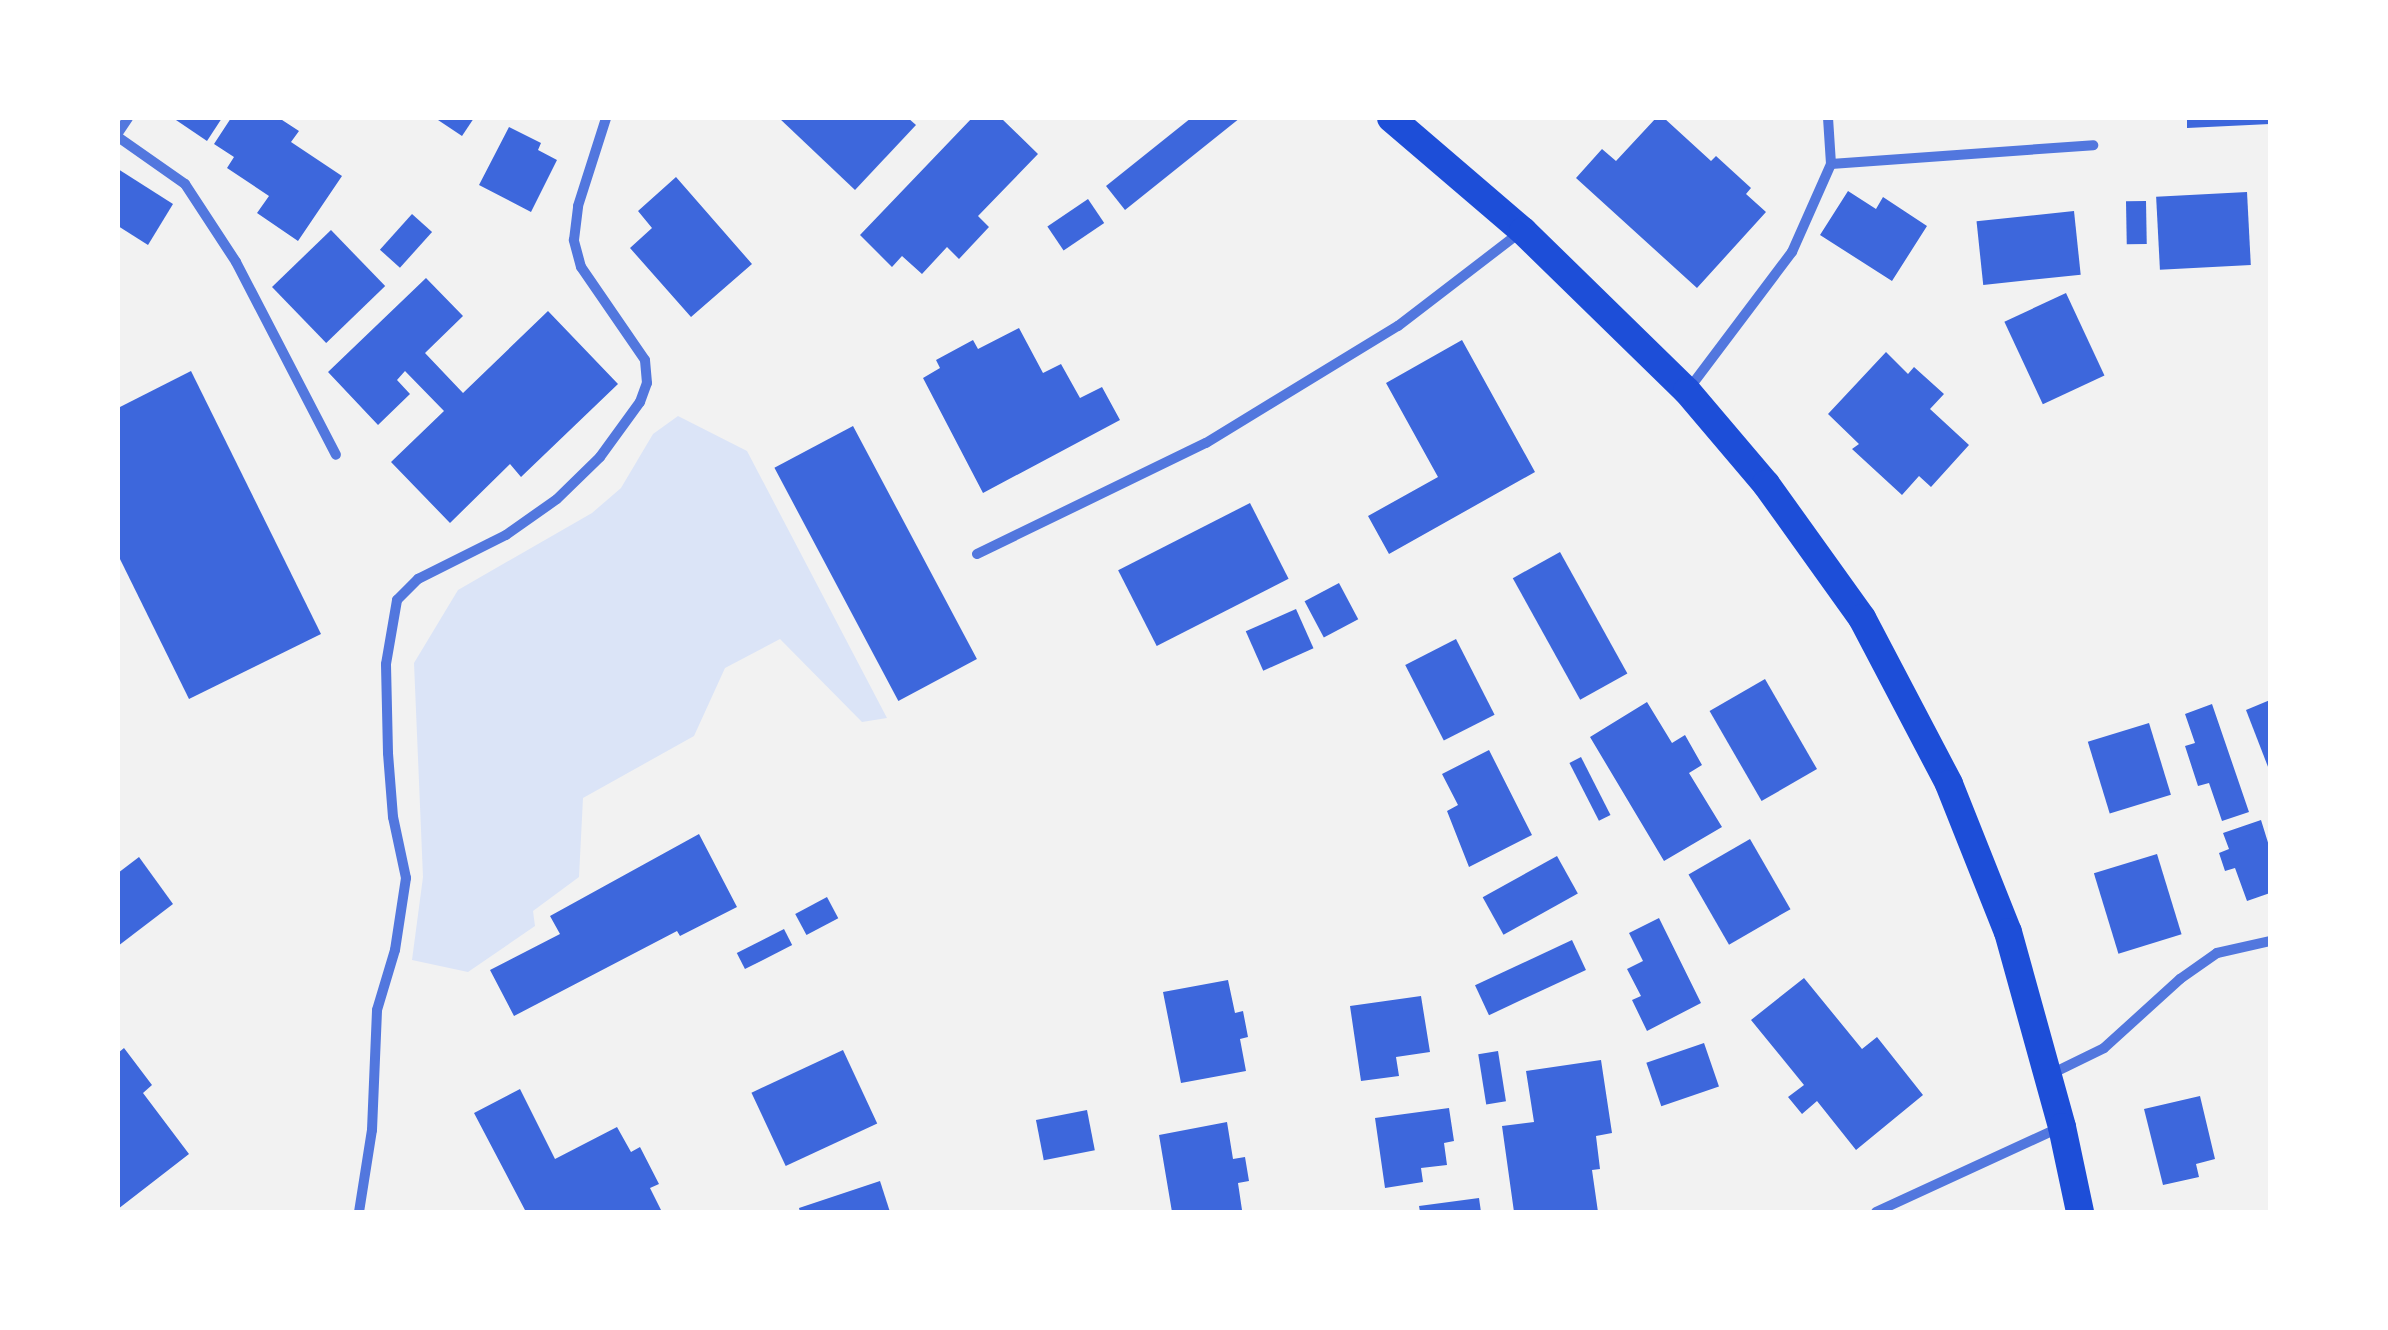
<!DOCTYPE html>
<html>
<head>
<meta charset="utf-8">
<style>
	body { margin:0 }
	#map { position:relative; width:2388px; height:1330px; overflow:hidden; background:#f2f2f2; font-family:"IBM Plex Serif",serif }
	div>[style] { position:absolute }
	.green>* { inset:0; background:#dbe4f7 }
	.building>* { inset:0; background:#3d67dc; transform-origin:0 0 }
	.minor>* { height:10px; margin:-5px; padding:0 5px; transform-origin:5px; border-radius:5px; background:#5277de }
	.trunk>* { height:28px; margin:-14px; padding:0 14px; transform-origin:14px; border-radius:14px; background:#1d4ed8 }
	span { translate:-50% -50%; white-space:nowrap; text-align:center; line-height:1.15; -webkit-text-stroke:10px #fff; paint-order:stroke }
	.frame { position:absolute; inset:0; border:120px solid #fff; pointer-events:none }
</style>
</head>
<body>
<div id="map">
	<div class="green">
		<i style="clip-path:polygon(678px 416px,747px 451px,887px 718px,862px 722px,780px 639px,725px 668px,694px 736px,583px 798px,579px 877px,533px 911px,535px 926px,468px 972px,412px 960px,423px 877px,414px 663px,458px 590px,592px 513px,621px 488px,653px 434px)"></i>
	</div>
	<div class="building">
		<i style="clip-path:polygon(173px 118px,222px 118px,207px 141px)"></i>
		<i style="clip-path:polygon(231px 118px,279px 118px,299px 131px,291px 142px,342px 176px,298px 241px,257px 213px,269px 196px,227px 168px,234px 157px,214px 144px)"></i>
		<i style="clip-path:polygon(435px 118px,474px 118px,462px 136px)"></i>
		<i style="clip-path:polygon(779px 118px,908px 118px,916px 125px,855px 190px)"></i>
		<i style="clip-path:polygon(972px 118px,1001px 118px,1038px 154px,978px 216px,989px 227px,959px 259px,947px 247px,922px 274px,902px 256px,892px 267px,860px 235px)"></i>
		<i style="clip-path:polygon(1191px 118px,1240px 118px,1125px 210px,1106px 186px)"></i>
		<i style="clip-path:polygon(1656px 118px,1664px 118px,1711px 161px,1716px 156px,1751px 188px,1746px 194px,1766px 212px,1697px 288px,1576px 178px,1602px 149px,1616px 161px)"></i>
		<i style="clip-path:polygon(2187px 118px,2270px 118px,2270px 124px,2187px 128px)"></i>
		<i style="clip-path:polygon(509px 127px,541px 143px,538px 150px,557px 160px,531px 212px,479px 185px)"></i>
		<i style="clip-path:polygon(118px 169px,173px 204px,148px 245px,118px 226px)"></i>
		<i style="clip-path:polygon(676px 177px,752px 264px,691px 317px,630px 248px,652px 228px,638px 211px)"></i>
		<i style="clip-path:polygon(1848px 191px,1876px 209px,1883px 197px,1927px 226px,1892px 281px,1820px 235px)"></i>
		<i style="left:2247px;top:192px;width:73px;height:91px;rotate:87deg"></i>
		<i style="left:1088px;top:199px;width:29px;height:49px;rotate:56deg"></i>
		<i style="left:2146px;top:201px;width:43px;height:20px;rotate:89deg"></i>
		<i style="left:2074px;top:211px;width:64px;height:98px;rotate:84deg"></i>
		<i style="left:412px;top:214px;width:27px;height:48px;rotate:42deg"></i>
		<i style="left:331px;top:230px;width:78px;height:82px;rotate:46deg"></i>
		<i style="clip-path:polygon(426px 278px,463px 316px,425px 353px,463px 393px,548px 311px,618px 384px,521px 477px,510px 464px,450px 523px,391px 462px,444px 411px,405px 371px,397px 380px,410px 394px,378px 425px,328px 372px)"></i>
		<i style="left:2066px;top:293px;width:91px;height:68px;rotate:65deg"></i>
		<i style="clip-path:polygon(1019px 328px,1043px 373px,1061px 364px,1080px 398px,1102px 387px,1120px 420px,983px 493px,923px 378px,940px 368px,936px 360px,973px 340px,978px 349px)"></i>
		<i style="clip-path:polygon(1462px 340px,1535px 472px,1389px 554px,1368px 516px,1438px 477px,1386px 383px)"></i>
		<i style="clip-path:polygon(1886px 352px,1908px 374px,1914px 367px,1944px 394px,1930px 409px,1969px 445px,1931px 487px,1919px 476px,1902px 495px,1852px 449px,1859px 444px,1828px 414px)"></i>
		<i style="clip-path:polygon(191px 371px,321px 634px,189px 699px,118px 555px,118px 408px)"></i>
		<i style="left:853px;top:426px;width:264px;height:89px;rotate:62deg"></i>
		<i style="left:1250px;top:503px;width:85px;height:148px;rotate:63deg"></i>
		<i style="left:1560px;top:552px;width:139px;height:54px;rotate:61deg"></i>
		<i style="left:1339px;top:583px;width:41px;height:39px;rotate:62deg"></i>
		<i style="left:1296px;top:609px;width:43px;height:55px;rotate:66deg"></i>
		<i style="left:1456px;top:639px;width:85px;height:57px;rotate:63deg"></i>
		<i style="left:1765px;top:679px;width:104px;height:64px;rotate:60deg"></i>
		<i style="clip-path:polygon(2270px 700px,2270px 772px,2246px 710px)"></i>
		<i style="clip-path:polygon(1647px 702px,1672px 743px,1685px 735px,1702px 765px,1689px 773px,1722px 827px,1664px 861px,1590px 737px)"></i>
		<i style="clip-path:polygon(2212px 704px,2249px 812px,2222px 821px,2209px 783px,2198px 786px,2185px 746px,2195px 743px,2185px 714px)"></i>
		<i style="left:2149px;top:723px;width:75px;height:64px;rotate:73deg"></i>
		<i style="clip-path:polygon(1489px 750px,1532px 835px,1469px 867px,1447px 811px,1458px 805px,1442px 774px)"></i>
		<i style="left:1581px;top:757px;width:65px;height:13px;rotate:63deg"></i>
		<i style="clip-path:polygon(2261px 820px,2270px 849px,2270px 893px,2247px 901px,2235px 868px,2225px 871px,2219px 853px,2229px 849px,2223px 833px)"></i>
		<i style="clip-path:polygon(699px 834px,737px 907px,680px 936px,677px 931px,514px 1016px,490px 970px,560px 934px,550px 916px)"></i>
		<i style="left:1750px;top:839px;width:81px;height:71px;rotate:60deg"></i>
		<i style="left:2157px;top:854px;width:84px;height:66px;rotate:73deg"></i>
		<i style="left:1557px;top:856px;width:43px;height:85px;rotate:61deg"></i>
		<i style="clip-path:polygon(139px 857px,173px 904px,118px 946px,118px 873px)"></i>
		<i style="left:827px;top:897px;width:24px;height:36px;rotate:62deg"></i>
		<i style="clip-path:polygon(1659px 918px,1701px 1003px,1647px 1031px,1632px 1000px,1641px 996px,1627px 969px,1643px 961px,1629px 933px)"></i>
		<i style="left:784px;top:929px;width:18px;height:53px;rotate:63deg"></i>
		<i style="left:1572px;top:940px;width:33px;height:107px;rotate:65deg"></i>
		<i style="clip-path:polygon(1804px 978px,1862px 1049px,1877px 1037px,1923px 1095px,1856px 1150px,1817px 1101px,1802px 1114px,1788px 1097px,1804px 1085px,1751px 1020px)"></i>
		<i style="clip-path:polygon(1228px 980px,1235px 1013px,1243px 1011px,1248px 1037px,1240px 1039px,1246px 1071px,1181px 1083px,1163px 992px)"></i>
		<i style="clip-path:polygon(1421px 996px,1430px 1052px,1396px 1057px,1399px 1076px,1361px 1081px,1350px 1006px)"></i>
		<i style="left:1704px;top:1043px;width:46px;height:61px;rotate:71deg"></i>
		<i style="clip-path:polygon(124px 1048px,152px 1085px,143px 1093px,189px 1154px,118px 1209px,118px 1053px)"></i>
		<i style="left:843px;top:1050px;width:81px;height:101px;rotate:65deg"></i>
		<i style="left:1498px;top:1051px;width:51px;height:20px;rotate:81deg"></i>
		<i style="clip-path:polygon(1601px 1060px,1612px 1133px,1596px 1136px,1600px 1169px,1592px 1170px,1598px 1212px,1514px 1212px,1502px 1126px,1534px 1122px,1526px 1071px)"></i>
		<i style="clip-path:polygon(520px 1089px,555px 1159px,617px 1127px,631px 1152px,640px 1147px,659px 1184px,650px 1188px,662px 1212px,526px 1212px,474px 1113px)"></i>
		<i style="clip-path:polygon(2200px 1096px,2215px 1159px,2196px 1164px,2199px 1177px,2163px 1185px,2144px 1109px)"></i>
		<i style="clip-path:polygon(1449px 1108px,1454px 1141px,1444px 1143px,1447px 1165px,1421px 1168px,1423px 1182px,1385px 1188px,1375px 1118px)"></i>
		<i style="left:1087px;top:1110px;width:41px;height:52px;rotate:79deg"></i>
		<i style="clip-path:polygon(1227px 1122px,1233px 1159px,1245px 1157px,1249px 1181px,1238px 1183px,1242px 1210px,1172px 1212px,1159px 1135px)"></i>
		<i style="clip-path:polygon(880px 1181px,890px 1212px,800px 1212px,799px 1208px)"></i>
		<i style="clip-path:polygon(1479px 1198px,1481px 1212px,1420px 1212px,1419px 1206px)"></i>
	</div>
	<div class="minor">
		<i style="left:118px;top:133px;width:18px;rotate:-56deg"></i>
		<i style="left:118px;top:137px;width:82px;rotate:35deg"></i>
		<i style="left:185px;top:184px;width:93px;rotate:56.8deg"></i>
		<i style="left:236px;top:262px;width:217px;rotate:62.6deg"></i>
		<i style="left:1831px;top:164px;width:263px;rotate:-4.1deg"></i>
		<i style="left:1688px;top:390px;width:173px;rotate:-53deg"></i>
		<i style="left:1792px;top:252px;width:96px;rotate:-66.1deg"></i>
		<i style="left:1831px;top:164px;width:46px;rotate:-93.7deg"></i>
		<i style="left:977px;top:554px;width:254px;rotate:-25.9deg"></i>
		<i style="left:1206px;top:443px;width:225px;rotate:-31.4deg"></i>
		<i style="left:1398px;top:326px;width:156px;rotate:-37.5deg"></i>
		<i style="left:2049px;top:1075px;width:61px;rotate:-26.1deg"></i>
		<i style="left:2104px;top:1048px;width:103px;rotate:-42.2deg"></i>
		<i style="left:2180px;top:979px;width:45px;rotate:-35.1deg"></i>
		<i style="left:2217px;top:953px;width:54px;rotate:-12.8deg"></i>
		<i style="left:359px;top:1212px;width:83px;rotate:-81deg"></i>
		<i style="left:372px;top:1130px;width:120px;rotate:-87.6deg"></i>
		<i style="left:377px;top:1010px;width:63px;rotate:-73.3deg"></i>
		<i style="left:395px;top:950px;width:73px;rotate:-81.3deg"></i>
		<i style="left:406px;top:878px;width:62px;rotate:-102deg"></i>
		<i style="left:393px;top:817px;width:64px;rotate:-94.5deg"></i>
		<i style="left:388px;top:753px;width:89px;rotate:-91.3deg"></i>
		<i style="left:386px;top:664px;width:65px;rotate:-80.2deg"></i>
		<i style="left:397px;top:600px;width:30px;rotate:-45deg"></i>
		<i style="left:418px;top:579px;width:98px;rotate:-26.6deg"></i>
		<i style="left:506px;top:535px;width:62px;rotate:-35.2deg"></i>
		<i style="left:557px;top:499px;width:60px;rotate:-44.3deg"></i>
		<i style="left:600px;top:457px;width:68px;rotate:-54deg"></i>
		<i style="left:640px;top:402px;width:20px;rotate:-70deg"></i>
		<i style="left:647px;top:383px;width:23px;rotate:-95deg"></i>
		<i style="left:645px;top:360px;width:113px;rotate:-124.5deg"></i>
		<i style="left:581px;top:267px;width:28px;rotate:-105deg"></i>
		<i style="left:574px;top:240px;width:34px;rotate:-83deg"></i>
		<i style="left:578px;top:206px;width:92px;rotate:-72.3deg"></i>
		<i style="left:1876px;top:1212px;width:204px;rotate:-24.7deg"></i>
	</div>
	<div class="trunk">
		<i style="left:1391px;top:118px;width:174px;rotate:40.6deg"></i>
		<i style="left:1523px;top:231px;width:229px;rotate:44.3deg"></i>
		<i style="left:1687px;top:391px;width:122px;rotate:49.7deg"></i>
		<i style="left:1766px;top:484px;width:165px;rotate:54.4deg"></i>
		<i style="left:1862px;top:618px;width:187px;rotate:62.3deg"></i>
		<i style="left:1949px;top:784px;width:159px;rotate:68.3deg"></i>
		<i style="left:2008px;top:932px;width:202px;rotate:74.5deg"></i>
		<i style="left:2062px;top:1127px;width:87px;rotate:78deg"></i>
	</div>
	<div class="frame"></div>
</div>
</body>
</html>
